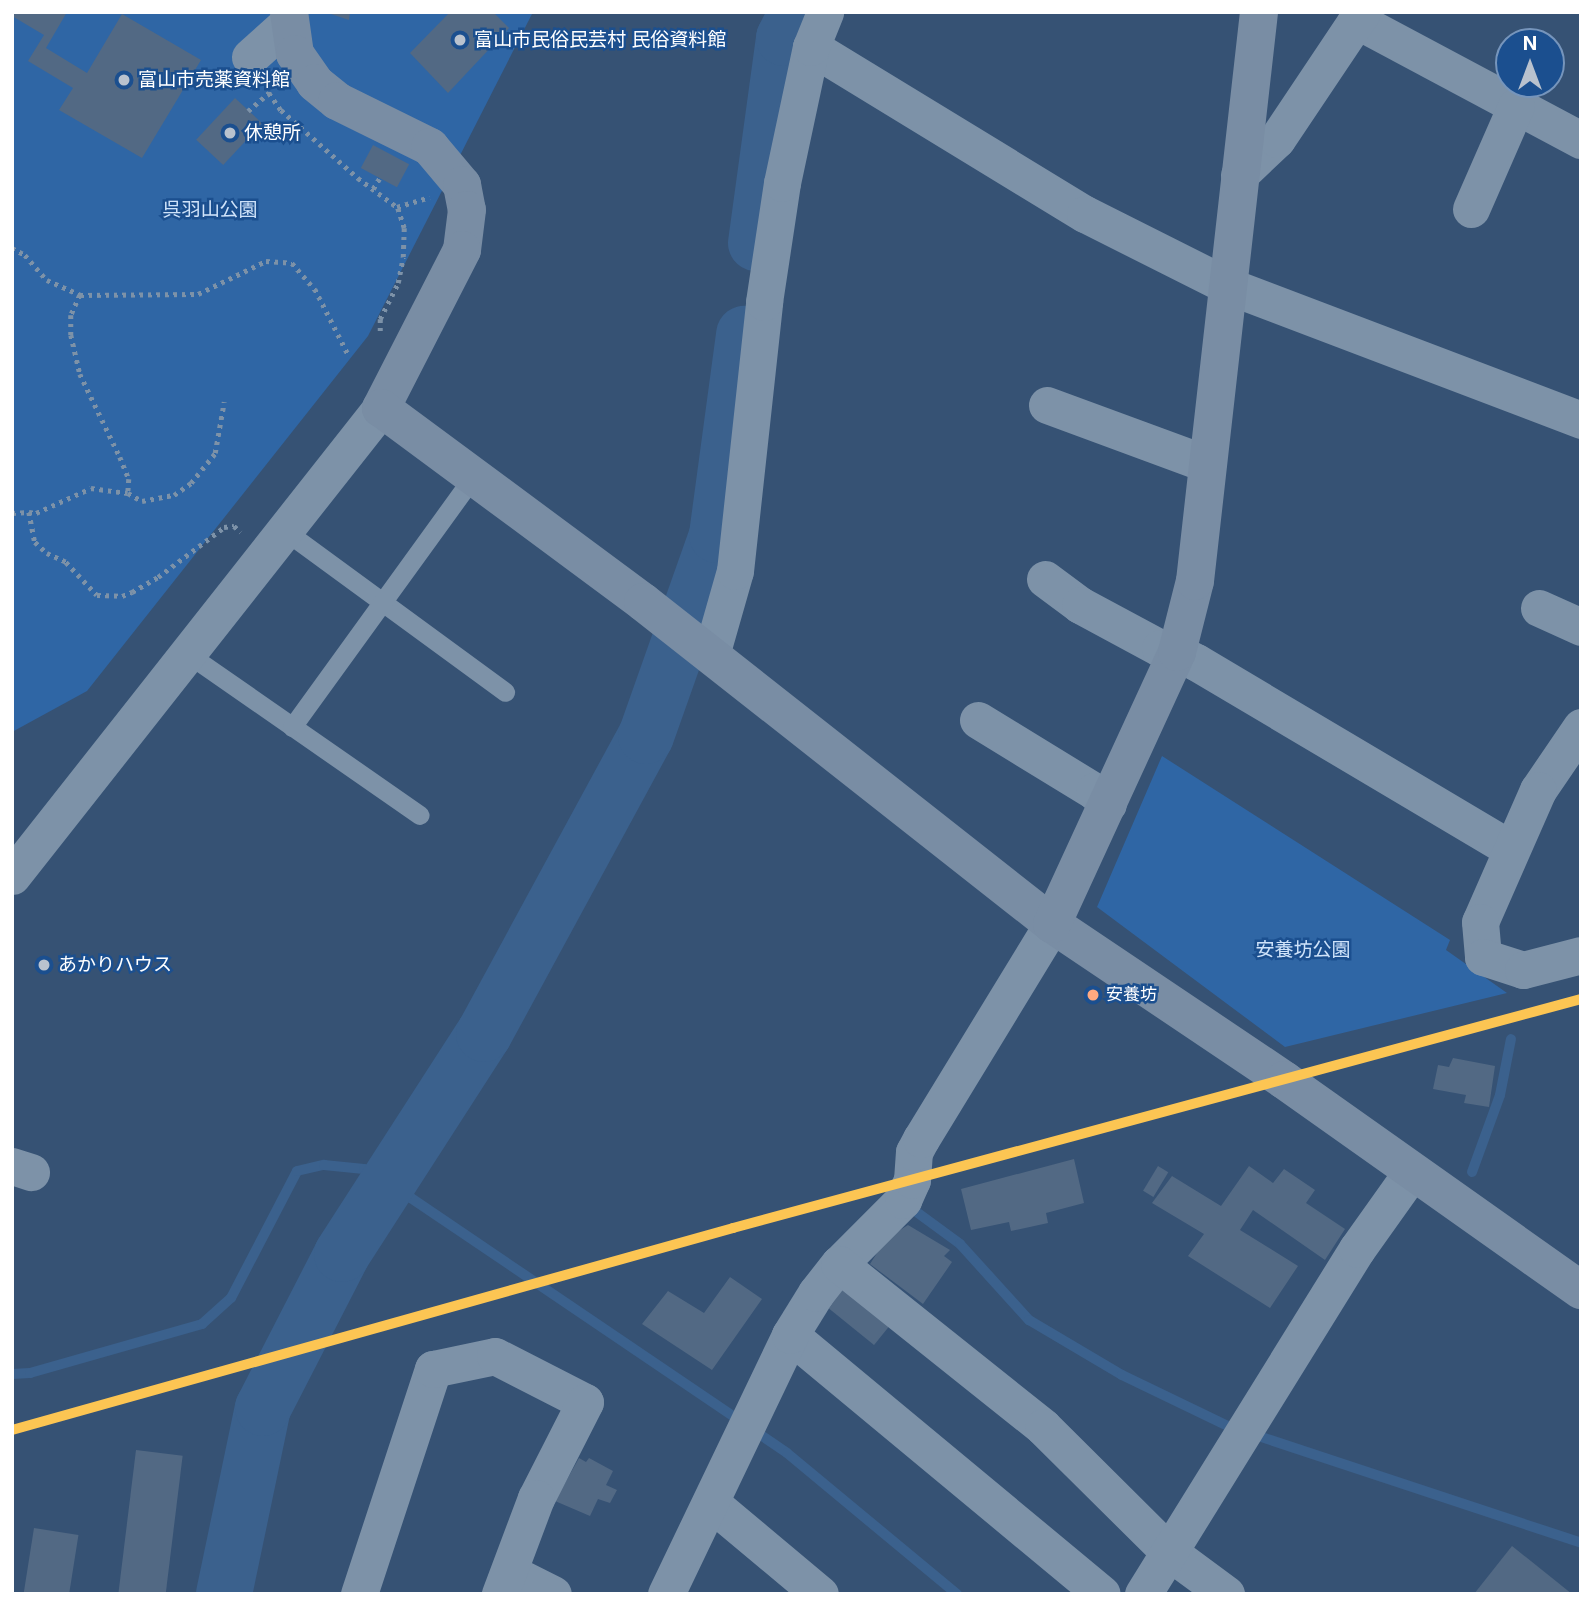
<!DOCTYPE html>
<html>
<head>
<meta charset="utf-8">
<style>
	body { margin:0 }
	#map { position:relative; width:1593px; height:1606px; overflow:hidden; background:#365274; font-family:Inter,"Noto Sans JP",sans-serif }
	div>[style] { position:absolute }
	.green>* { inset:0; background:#2f66a5 }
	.stream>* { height:10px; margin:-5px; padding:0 5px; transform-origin:5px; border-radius:5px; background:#3b618d }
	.river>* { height:56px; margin:-28px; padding:0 28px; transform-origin:28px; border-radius:28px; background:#3b618d }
	.building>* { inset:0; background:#526984; transform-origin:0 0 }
	.path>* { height:4.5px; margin-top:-2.25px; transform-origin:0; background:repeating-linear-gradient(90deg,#7d92a8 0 3.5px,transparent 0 8.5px) }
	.lane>* { height:19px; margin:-9.5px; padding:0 9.5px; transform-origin:9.5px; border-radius:9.5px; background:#7d92a8 }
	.street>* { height:37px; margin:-18.5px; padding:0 18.5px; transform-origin:18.5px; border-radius:18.5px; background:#7d92a8 }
	.secondary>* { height:38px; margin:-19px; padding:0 19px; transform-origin:19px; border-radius:19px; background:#798da4 }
	.rail-1>* { height:10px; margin:-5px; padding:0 5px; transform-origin:5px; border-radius:5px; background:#fcc553 }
	.dots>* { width:19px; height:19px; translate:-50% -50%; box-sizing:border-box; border:4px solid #1b4f8f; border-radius:50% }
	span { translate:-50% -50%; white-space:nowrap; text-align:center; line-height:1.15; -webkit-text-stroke:5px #1b4f8f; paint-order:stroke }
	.bus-label { font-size:17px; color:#fff }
	.left { translate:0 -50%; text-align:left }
	.poi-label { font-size:19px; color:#fff }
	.park-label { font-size:19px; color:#cfe3fa }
	.frame { position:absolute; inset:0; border:14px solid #fff; pointer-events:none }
	.north { position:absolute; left:1495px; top:28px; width:70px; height:70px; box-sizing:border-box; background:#1b4f8f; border:2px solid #7695bc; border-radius:50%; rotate:0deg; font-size:19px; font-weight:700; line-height:28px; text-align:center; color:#fff }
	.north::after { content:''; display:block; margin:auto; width:24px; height:32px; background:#b9c2ce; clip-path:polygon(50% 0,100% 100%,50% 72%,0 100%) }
</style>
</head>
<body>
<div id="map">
	<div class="green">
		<i style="clip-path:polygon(12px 12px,533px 12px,368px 336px,87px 691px,12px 732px)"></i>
		<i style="clip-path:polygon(1162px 756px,1450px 940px,1446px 950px,1507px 993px,1285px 1047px,1097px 907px)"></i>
	</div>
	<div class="stream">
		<i style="left:1472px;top:1172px;width:82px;rotate:-70deg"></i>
		<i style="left:1500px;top:1095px;width:57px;rotate:-78.9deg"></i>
		<i style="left:907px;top:1205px;width:66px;rotate:36.3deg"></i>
		<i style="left:960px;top:1244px;width:103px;rotate:47.8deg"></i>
		<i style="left:1029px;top:1320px;width:108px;rotate:30.6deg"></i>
		<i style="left:1122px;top:1375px;width:118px;rotate:25.7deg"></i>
		<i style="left:1228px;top:1426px;width:372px;rotate:18.3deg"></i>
		<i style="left:12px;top:1374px;width:18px;rotate:-3deg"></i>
		<i style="left:30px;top:1373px;width:179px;rotate:-15.9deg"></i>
		<i style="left:202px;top:1324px;width:39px;rotate:-42deg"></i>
		<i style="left:231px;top:1298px;width:143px;rotate:-62.5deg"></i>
		<i style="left:297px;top:1171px;width:28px;rotate:-13deg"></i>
		<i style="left:324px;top:1165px;width:40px;rotate:5.7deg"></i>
		<i style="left:364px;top:1169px;width:55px;rotate:31.7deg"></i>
		<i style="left:411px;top:1198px;width:397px;rotate:34.1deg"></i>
		<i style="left:752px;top:1429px;width:42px;rotate:34.4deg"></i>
		<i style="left:787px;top:1453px;width:221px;rotate:39.7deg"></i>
	</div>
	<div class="river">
		<i style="left:756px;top:243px;width:207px;rotate:-82.2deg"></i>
		<i style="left:784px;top:38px;width:29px;rotate:-63deg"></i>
		<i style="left:224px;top:1594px;width:190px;rotate:-78.2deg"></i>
		<i style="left:263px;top:1408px;width:173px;rotate:-62.8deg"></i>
		<i style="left:342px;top:1254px;width:262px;rotate:-57.2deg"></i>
		<i style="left:484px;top:1034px;width:339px;rotate:-61.5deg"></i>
		<i style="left:646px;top:736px;width:213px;rotate:-70.5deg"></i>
		<i style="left:717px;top:535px;width:203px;rotate:-82.3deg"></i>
	</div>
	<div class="building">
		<i style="clip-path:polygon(12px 12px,67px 12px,46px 48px,87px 73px,122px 14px,201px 60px,142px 158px,59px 110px,73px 88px,28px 61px,44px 35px,12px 16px)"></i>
		<i style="clip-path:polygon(325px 12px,350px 12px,349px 20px)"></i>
		<i style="clip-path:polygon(450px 12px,493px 12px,509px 28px,448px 93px,410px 53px)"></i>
		<i style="left:235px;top:98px;width:37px;height:57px;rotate:43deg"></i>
		<i style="left:373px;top:145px;width:41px;height:26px;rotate:28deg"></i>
		<i style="clip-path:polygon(1453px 1058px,1495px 1066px,1489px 1107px,1464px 1103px,1466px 1095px,1433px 1089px,1438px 1065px,1449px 1067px)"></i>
		<i style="clip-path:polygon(1074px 1159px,1084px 1203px,1046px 1213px,1048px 1223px,1011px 1231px,1009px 1222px,971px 1230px,961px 1189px)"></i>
		<i style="left:1158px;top:1166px;width:12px;height:29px;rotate:31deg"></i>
		<i style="clip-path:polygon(1249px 1166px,1273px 1183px,1284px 1169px,1315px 1190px,1306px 1203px,1345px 1229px,1325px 1260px,1253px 1210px,1240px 1230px,1298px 1266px,1270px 1308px,1188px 1256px,1204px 1234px,1152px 1203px,1172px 1176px,1221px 1206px)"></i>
		<i style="clip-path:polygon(908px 1225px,950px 1250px,944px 1256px,952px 1262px,923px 1304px,870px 1264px,886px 1239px)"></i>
		<i style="clip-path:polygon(730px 1277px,762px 1299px,712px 1370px,642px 1324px,668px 1291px,704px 1313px)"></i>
		<i style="left:841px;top:1281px;width:66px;height:29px;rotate:39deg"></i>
		<i style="left:136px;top:1450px;width:47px;height:145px;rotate:7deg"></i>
		<i style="clip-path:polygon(579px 1458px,586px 1462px,589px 1458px,613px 1471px,606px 1485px,617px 1490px,610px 1503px,598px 1499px,590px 1516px,555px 1501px)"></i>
		<i style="left:34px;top:1528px;width:45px;height:67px;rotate:9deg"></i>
		<i style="clip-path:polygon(1512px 1546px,1572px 1594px,1474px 1594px)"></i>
	</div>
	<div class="path">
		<i style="left:269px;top:83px;width:10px;rotate:90deg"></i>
		<i style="left:269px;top:93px;width:21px;rotate:55deg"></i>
		<i style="left:281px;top:110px;width:103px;rotate:41.4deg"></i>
		<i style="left:358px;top:178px;width:49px;rotate:36.6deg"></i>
		<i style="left:397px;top:207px;width:34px;rotate:-17deg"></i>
		<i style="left:248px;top:111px;width:28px;rotate:-41deg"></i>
		<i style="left:373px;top:189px;width:12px;rotate:-59deg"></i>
		<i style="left:12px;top:248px;width:15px;rotate:28deg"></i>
		<i style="left:25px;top:255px;width:33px;rotate:49deg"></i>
		<i style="left:47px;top:280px;width:36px;rotate:24deg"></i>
		<i style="left:80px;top:295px;width:118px;rotate:-0.5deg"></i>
		<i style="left:198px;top:294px;width:76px;rotate:-25.9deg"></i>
		<i style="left:266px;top:261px;width:26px;rotate:4deg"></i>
		<i style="left:292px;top:263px;width:35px;rotate:49deg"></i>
		<i style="left:315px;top:289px;width:75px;rotate:63.1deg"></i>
		<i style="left:80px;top:295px;width:22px;rotate:114deg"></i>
		<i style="left:71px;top:315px;width:20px;rotate:90deg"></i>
		<i style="left:71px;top:335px;width:40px;rotate:77deg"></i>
		<i style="left:80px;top:374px;width:92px;rotate:64.3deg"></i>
		<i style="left:120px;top:457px;width:24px;rotate:68deg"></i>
		<i style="left:129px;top:479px;width:14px;rotate:94deg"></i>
		<i style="left:380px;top:331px;width:12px;rotate:-90deg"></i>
		<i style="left:380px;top:319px;width:40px;rotate:-63.4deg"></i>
		<i style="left:398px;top:283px;width:26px;rotate:-79deg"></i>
		<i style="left:403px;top:257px;width:29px;rotate:-88deg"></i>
		<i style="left:404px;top:228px;width:22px;rotate:-108deg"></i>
		<i style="left:29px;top:512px;width:7px;rotate:8deg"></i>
		<i style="left:36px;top:513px;width:60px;rotate:-24.4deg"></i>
		<i style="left:91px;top:488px;width:37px;rotate:8deg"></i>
		<i style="left:128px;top:493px;width:16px;rotate:30deg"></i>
		<i style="left:142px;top:501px;width:33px;rotate:-11deg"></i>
		<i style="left:174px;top:495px;width:21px;rotate:-35deg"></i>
		<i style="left:191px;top:483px;width:38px;rotate:-51deg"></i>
		<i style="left:215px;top:453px;width:52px;rotate:-80deg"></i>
		<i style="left:12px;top:513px;width:17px;rotate:-3deg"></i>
		<i style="left:29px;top:512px;width:31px;rotate:79deg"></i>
		<i style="left:35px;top:542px;width:16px;rotate:43deg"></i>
		<i style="left:47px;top:553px;width:21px;rotate:25deg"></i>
		<i style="left:66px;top:562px;width:45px;rotate:46.8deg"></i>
		<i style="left:97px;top:595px;width:25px;rotate:2deg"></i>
		<i style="left:122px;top:596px;width:11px;rotate:-22deg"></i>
		<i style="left:132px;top:592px;width:30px;rotate:-30deg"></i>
		<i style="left:158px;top:577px;width:83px;rotate:-37.1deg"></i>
		<i style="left:224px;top:527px;width:10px;rotate:-6deg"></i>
		<i style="left:234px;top:526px;width:9px;rotate:41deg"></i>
	</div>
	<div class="lane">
		<i style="left:284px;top:530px;width:274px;rotate:36.2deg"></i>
		<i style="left:188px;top:654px;width:282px;rotate:34.8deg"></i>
		<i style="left:292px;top:727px;width:310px;rotate:-54.1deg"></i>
	</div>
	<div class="street">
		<i style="left:1356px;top:20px;width:255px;rotate:28.1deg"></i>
		<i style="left:811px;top:47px;width:321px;rotate:31.4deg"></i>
		<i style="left:1085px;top:214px;width:158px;rotate:26.7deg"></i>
		<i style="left:1226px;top:285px;width:380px;rotate:20.8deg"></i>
		<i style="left:250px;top:57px;width:52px;rotate:-41.9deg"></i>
		<i style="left:1239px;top:175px;width:52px;rotate:-43.5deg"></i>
		<i style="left:1277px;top:139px;width:153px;rotate:-56.2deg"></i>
		<i style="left:1471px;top:209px;width:112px;rotate:-66.4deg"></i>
		<i style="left:1047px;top:405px;width:171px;rotate:20.2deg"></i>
		<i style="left:1045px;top:579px;width:44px;rotate:36.6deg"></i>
		<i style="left:1080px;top:605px;width:91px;rotate:28.3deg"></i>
		<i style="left:1160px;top:648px;width:17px;rotate:13deg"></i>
		<i style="left:1177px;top:652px;width:21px;rotate:28deg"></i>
		<i style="left:1196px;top:662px;width:366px;rotate:30.7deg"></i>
		<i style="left:1539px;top:608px;width:46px;rotate:24.3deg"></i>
		<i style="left:711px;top:655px;width:87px;rotate:-74.1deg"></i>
		<i style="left:735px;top:571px;width:271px;rotate:-83.8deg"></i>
		<i style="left:764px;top:302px;width:120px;rotate:-81.4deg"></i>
		<i style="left:782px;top:183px;width:139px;rotate:-78deg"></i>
		<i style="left:811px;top:47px;width:38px;rotate:-68deg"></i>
		<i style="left:978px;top:720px;width:136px;rotate:31.5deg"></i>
		<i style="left:1094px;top:791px;width:19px;rotate:43deg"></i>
		<i style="left:1581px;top:727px;width:76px;rotate:124.3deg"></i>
		<i style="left:1538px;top:790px;width:144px;rotate:113.7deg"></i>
		<i style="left:1480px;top:922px;width:35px;rotate:85deg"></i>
		<i style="left:1483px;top:957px;width:42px;rotate:18deg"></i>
		<i style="left:1523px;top:970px;width:60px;rotate:-14.5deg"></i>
		<i style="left:12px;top:876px;width:596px;rotate:-51.75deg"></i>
		<i style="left:12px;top:1166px;width:20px;rotate:18deg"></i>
		<i style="left:839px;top:1264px;width:91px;rotate:-45deg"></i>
		<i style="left:903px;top:1200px;width:22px;rotate:-66deg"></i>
		<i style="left:912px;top:1180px;width:28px;rotate:-86deg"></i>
		<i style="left:914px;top:1152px;width:15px;rotate:-62deg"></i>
		<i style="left:921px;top:1139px;width:252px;rotate:-58.6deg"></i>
		<i style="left:790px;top:1335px;width:405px;rotate:39.7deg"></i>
		<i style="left:711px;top:1503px;width:142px;rotate:39.9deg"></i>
		<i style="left:509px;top:1572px;width:49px;rotate:26.6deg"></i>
		<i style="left:359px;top:1594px;width:237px;rotate:-71.8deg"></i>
		<i style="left:433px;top:1369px;width:63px;rotate:-11.8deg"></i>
		<i style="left:495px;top:1356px;width:101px;rotate:27.1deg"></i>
		<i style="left:585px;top:1402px;width:108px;rotate:117deg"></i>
		<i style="left:536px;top:1498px;width:103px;rotate:110.6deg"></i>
		<i style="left:666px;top:1594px;width:287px;rotate:-64.4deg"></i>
		<i style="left:790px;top:1335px;width:49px;rotate:-58.2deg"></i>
		<i style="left:816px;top:1293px;width:37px;rotate:-52deg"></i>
		<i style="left:839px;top:1264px;width:261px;rotate:38.6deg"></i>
		<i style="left:1043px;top:1427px;width:177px;rotate:44.8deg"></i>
		<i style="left:1169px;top:1552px;width:71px;rotate:36.4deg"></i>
		<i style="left:1143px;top:1594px;width:406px;rotate:-58.2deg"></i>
		<i style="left:1357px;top:1249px;width:93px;rotate:-54.6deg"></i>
	</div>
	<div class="secondary">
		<i style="left:289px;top:12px;width:42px;rotate:81.9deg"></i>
		<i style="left:295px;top:54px;width:35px;rotate:55deg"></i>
		<i style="left:315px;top:83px;width:28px;rotate:39deg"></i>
		<i style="left:337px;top:101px;width:104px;rotate:26.3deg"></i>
		<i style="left:430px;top:147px;width:50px;rotate:49.9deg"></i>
		<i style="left:462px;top:185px;width:25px;rotate:79deg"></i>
		<i style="left:467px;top:210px;width:40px;rotate:97.1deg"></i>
		<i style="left:462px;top:250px;width:178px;rotate:117.1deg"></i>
		<i style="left:381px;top:408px;width:326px;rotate:36.5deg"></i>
		<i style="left:643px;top:602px;width:521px;rotate:38.21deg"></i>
		<i style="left:1052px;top:924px;width:280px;rotate:33.9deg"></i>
		<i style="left:1284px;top:1080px;width:364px;rotate:35.3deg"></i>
		<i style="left:1052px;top:924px;width:299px;rotate:-65.3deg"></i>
		<i style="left:1177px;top:652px;width:73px;rotate:-75.8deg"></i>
		<i style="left:1195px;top:581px;width:573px;rotate:-83.58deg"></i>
	</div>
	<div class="rail-1">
		<i style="left:12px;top:1430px;width:749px;rotate:-15.65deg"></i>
		<i style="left:733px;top:1228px;width:878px;rotate:-15.11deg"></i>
	</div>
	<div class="dots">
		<i style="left:460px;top:40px;background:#b9c2ce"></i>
		<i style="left:124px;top:80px;background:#b9c2ce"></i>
		<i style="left:230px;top:133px;background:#b9c2ce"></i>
		<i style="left:44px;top:965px;background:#b9c2ce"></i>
		<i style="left:1093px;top:995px;background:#ffa980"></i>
	</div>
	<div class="bus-label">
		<span class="left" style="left:1106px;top:995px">安養坊</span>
	</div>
	<div class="poi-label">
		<span class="left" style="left:474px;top:40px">富山市民俗民芸村 民俗資料館</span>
		<span class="left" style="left:138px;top:80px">富山市売薬資料館</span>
		<span class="left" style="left:244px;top:133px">休憩所</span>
		<span class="left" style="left:58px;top:965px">あかりハウス</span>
	</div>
	<div class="park-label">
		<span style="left:210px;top:210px">呉羽山公園</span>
		<span style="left:1303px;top:950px">安養坊公園</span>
	</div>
	<div class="frame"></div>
	<div class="north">N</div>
</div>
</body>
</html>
